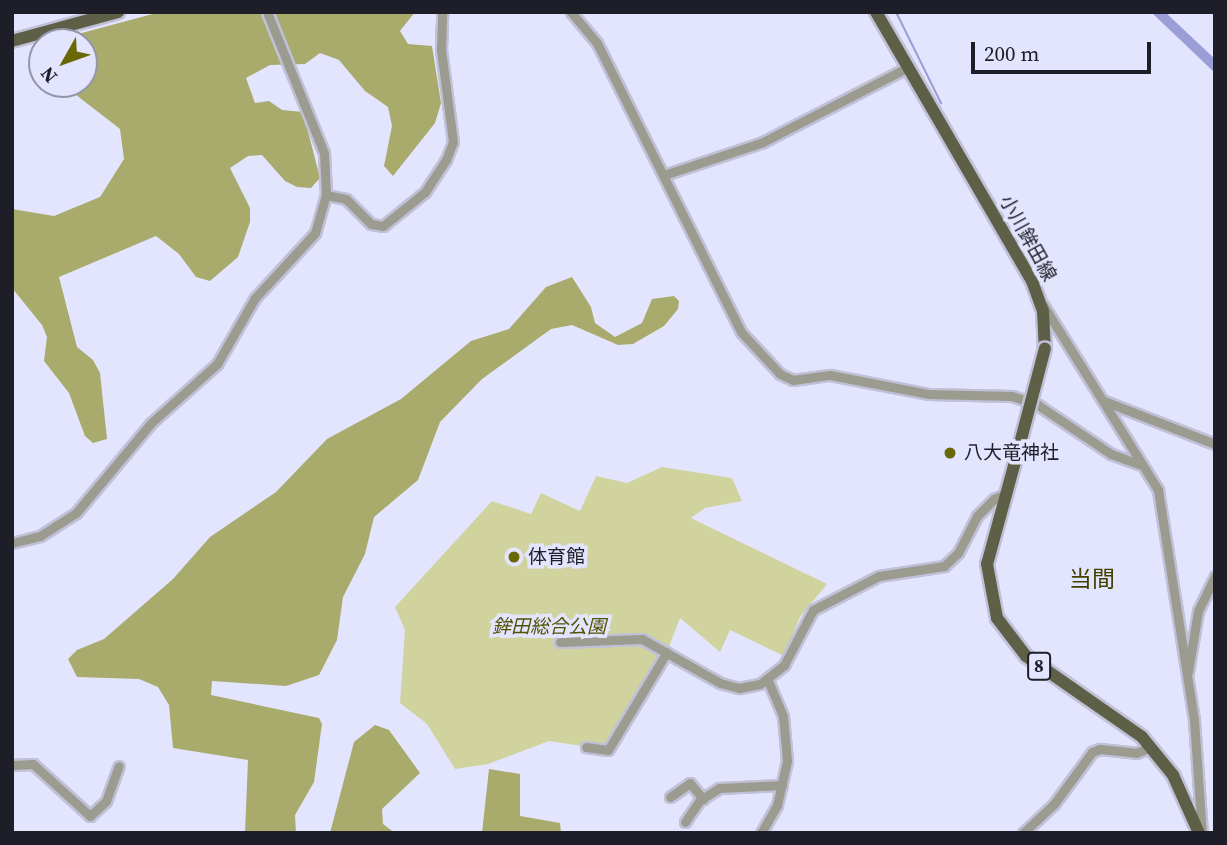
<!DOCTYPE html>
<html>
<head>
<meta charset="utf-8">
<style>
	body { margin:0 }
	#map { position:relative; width:1227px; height:845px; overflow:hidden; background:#e3e5fe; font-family:"Source Serif 4","Noto Sans JP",serif }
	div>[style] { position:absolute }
	.green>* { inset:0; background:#d1d39f }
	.forest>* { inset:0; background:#a9ab6c }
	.water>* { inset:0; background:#9b9dd7 }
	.stream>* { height:2px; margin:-1px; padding:0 1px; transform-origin:1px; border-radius:1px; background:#9b9dd7 }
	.roads { filter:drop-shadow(2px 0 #c0c1d8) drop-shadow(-2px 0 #c0c1d8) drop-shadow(0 2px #c0c1d8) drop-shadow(0 -2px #c0c1d8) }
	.minor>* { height:9px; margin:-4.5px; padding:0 4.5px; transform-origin:4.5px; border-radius:4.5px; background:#9b9c8f }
	.major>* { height:12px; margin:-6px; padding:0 6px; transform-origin:6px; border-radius:6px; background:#5e5f47 }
	.bridges { filter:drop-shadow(2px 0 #c0c1d8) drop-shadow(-2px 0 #c0c1d8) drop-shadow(0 2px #c0c1d8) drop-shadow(0 -2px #c0c1d8) }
	.major-bridge>* { height:12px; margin:-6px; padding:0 6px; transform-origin:6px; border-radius:6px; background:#5e5f47 }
	.dots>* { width:19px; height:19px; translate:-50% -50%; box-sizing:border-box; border:4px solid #e3e5fe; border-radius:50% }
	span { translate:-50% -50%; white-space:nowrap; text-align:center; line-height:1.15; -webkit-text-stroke:7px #e3e5fe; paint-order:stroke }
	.shield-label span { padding:2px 5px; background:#e3e5fe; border:2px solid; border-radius:5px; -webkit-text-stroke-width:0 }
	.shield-label { font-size:18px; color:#1e1e29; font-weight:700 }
	.street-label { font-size:19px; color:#1e1e29 }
	.poi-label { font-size:19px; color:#1e1e29 }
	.left { translate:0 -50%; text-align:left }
	.park-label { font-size:19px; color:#525203; font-style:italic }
	.quarter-label { font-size:23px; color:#424100 }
	.frame { position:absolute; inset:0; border:14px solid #1e1e29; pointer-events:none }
	.north { position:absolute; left:28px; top:28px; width:70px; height:70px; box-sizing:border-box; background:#e3e5fe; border:2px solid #9495a9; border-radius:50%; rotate:230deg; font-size:19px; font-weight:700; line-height:28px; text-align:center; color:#1e1e29 }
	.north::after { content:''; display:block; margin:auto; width:24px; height:32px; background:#696804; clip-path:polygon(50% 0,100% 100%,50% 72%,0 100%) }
	.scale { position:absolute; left:971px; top:42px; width:180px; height:32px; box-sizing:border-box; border:4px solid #1e1e29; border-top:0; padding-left:9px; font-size:21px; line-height:24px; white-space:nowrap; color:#1e1e29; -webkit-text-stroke:5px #e3e5fe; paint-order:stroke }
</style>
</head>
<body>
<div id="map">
	<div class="green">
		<i style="clip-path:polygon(662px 467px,732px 478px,742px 501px,705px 508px,691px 518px,827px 584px,800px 617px,784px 656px,730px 630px,720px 652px,680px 618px,667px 652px,608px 750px,549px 741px,488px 764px,455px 769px,427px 724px,400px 703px,405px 630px,395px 607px,492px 501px,531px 514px,541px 493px,580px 511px,596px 476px,627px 483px)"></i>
	</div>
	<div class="forest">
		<i style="clip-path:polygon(160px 12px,415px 12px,400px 31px,408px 44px,432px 46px,441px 103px,435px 123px,393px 176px,384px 166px,392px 126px,388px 107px,365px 91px,339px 60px,320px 53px,305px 64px,270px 65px,246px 78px,255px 103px,269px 101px,282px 110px,303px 112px,320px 178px,311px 188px,297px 187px,285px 181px,262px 155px,248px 156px,230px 168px,250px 208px,250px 222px,238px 257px,210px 281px,196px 277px,179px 254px,156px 236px,59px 277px,77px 347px,93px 360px,100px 373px,107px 439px,93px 443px,85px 436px,69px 393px,44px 361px,47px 337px,42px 325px,12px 288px,12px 209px,54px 216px,100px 197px,124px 159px,120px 129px,62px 84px,84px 84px,84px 42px,52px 41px)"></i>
		<i style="clip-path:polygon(572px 277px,591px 307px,595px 323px,615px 337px,642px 323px,652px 299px,674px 296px,679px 301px,678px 309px,664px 326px,633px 344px,618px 345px,572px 325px,551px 329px,482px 379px,440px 422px,418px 480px,374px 517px,365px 554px,343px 597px,337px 640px,319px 675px,286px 686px,212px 681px,211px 695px,319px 718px,322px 724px,314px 782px,295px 815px,296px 833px,245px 833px,248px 760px,173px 748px,169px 705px,158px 687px,139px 679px,77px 677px,68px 659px,77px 650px,104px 639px,173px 579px,210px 537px,276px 492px,327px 439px,401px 399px,471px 341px,509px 329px,546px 287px)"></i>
		<i style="clip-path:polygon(375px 725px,389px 730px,420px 773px,382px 809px,383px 824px,395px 833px,330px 833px,354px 742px)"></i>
		<i style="clip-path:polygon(489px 769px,520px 774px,520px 816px,560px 823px,561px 833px,482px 833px)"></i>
	</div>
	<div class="water">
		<i style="clip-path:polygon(1151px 12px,1165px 12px,1215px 59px,1215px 73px)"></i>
	</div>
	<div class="stream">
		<i style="left:896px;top:12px;width:102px;rotate:63.7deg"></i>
	</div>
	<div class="roads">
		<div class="minor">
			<i style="left:571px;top:12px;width:40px;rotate:50deg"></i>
			<i style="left:597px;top:43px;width:323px;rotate:63.5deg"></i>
			<i style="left:741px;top:332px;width:57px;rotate:47.1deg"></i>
			<i style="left:780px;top:374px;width:14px;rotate:25deg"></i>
			<i style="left:793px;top:380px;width:37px;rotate:-8deg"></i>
			<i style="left:830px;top:375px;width:101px;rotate:10.9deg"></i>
			<i style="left:929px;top:394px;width:83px;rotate:1.4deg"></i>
			<i style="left:1012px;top:396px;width:28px;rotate:19deg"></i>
			<i style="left:1038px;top:405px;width:88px;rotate:33.9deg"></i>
			<i style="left:1111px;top:454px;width:30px;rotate:20deg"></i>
			<i style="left:664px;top:175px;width:104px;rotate:-18.4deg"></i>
			<i style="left:763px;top:142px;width:163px;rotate:-27.3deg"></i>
			<i style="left:326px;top:195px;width:20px;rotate:11deg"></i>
			<i style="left:346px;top:199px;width:35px;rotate:45deg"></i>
			<i style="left:371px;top:224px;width:12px;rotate:9deg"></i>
			<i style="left:383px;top:226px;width:54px;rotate:-39deg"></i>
			<i style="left:425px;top:192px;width:38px;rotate:-57deg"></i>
			<i style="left:446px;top:160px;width:19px;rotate:-69deg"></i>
			<i style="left:453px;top:142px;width:94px;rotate:-97.4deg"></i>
			<i style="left:441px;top:49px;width:37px;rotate:-88deg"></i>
			<i style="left:1043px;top:305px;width:218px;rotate:58.1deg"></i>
			<i style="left:1158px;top:490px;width:233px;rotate:81.1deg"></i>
			<i style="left:1194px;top:720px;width:113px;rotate:86deg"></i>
			<i style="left:1104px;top:401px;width:119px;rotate:21.2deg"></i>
			<i style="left:12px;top:543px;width:29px;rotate:-14deg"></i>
			<i style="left:40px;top:536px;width:43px;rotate:-32.6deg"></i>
			<i style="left:76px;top:513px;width:117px;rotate:-50.2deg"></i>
			<i style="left:151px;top:423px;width:89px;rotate:-41.8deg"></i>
			<i style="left:217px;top:364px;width:76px;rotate:-60.1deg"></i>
			<i style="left:255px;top:298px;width:88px;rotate:-47.3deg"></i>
			<i style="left:315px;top:233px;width:40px;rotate:-74deg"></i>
			<i style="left:326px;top:195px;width:42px;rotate:-92.7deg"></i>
			<i style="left:324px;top:153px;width:152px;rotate:-112deg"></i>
			<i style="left:560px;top:642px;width:82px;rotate:-2.1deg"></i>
			<i style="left:642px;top:639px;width:90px;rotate:29.4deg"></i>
			<i style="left:720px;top:683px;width:20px;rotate:15deg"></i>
			<i style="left:739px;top:688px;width:21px;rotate:-11deg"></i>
			<i style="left:760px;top:684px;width:31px;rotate:-38deg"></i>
			<i style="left:784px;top:665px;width:62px;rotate:-62.2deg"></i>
			<i style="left:813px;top:610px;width:74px;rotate:-27.3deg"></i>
			<i style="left:879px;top:576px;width:66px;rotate:-8.7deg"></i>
			<i style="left:944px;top:566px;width:19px;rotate:-43deg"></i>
			<i style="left:958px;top:553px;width:42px;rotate:-62.8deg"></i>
			<i style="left:977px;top:516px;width:24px;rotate:-45deg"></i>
			<i style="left:994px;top:499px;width:13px;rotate:-23deg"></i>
			<i style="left:1188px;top:672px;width:62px;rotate:-80.7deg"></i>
			<i style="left:1198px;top:611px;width:39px;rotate:-64deg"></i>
			<i style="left:586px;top:747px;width:22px;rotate:8deg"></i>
			<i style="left:608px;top:750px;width:114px;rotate:-59deg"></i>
			<i style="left:12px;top:765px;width:21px;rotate:-3deg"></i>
			<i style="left:33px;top:764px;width:77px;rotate:42.4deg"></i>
			<i style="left:90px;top:816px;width:22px;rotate:-43deg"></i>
			<i style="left:106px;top:801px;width:37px;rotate:-70deg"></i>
			<i style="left:670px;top:797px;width:24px;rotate:-35deg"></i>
			<i style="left:690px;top:783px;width:21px;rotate:51deg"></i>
			<i style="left:685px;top:822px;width:27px;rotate:-56deg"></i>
			<i style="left:700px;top:800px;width:22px;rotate:-32deg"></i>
			<i style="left:719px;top:788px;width:63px;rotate:-2.7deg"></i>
			<i style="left:761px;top:833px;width:32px;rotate:-60deg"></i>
			<i style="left:777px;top:805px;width:45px;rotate:-77.2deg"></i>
			<i style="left:787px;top:761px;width:45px;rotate:-95.1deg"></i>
			<i style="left:783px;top:716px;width:38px;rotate:-113deg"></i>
			<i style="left:1023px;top:833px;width:42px;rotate:-43.1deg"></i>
			<i style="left:1054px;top:804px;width:64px;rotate:-53.8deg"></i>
			<i style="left:1092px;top:752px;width:9px;rotate:-21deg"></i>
			<i style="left:1100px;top:749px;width:36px;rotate:6deg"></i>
			<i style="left:1136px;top:753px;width:16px;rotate:-22deg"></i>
		</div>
		<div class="major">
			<i style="left:876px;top:12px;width:311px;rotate:59.9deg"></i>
			<i style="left:1032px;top:281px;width:33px;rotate:70deg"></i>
			<i style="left:1043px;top:312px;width:36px;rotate:87deg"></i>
			<i style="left:12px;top:41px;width:110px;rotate:-15.3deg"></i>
			<i style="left:1018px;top:451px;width:117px;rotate:105.3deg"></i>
			<i style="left:987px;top:564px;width:55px;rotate:79.5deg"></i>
			<i style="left:997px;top:618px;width:48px;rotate:52.7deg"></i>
			<i style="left:1026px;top:656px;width:141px;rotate:34.9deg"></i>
			<i style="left:1142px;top:737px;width:49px;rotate:50.8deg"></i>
			<i style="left:1173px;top:775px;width:64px;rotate:65.9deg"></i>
		</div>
	</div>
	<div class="bridges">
		<div class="major-bridge">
			<i style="left:1018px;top:451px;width:106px;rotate:-75.3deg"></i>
		</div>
	</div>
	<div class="dots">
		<i style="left:950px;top:453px;background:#696804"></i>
		<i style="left:514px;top:557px;background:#696804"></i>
	</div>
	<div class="shield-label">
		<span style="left:1039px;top:666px">8</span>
	</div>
	<div class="street-label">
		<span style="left:1028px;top:238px;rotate:61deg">小川鉾田線</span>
	</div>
	<div class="poi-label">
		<span class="left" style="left:964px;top:453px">八大竜神社</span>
		<span class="left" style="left:528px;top:557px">体育館</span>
	</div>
	<div class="park-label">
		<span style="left:549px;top:627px">鉾田総合公園</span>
	</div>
	<div class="quarter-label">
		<span style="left:1092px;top:579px">当間</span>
	</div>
	<div class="frame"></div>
	<div class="north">N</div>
	<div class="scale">200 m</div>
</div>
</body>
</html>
